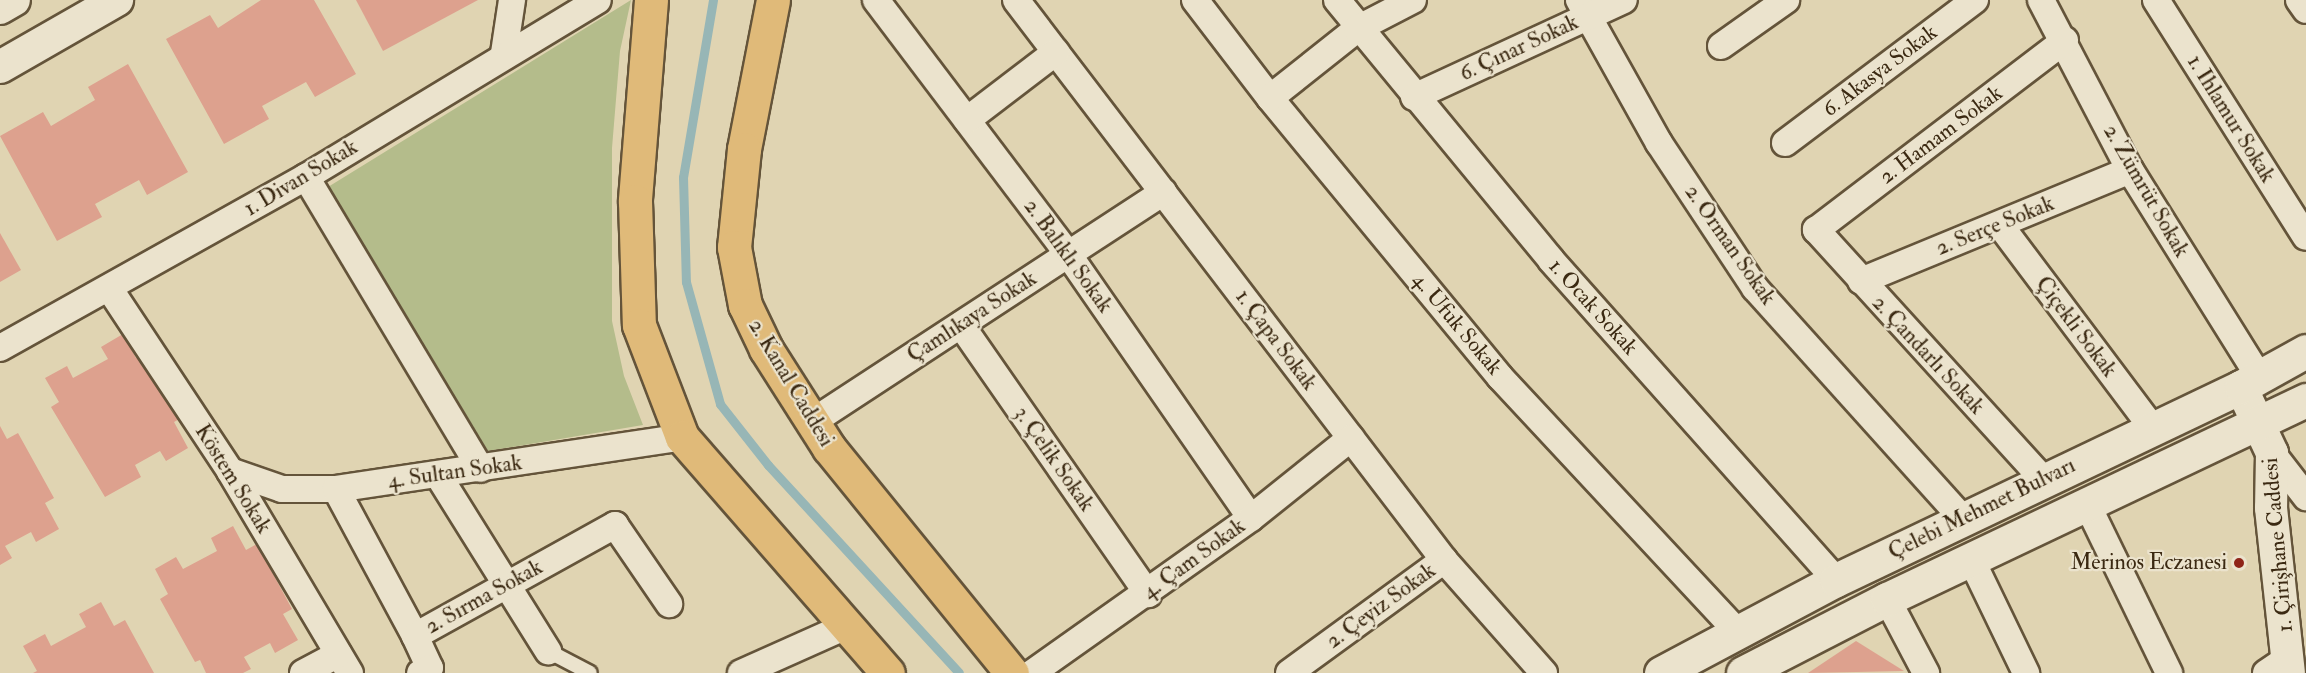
<!DOCTYPE html>
<html>
<head>
<meta charset="utf-8">
<style>
	body { margin:0 }
	#map { position:relative; width:2306px; height:673px; overflow:hidden; background:#e0d4b2; font-family:"IM FELL Double Pica",serif }
	div>[style] { position:absolute }
	.green>* { inset:0; background:#b4bc8b }
	.stream>* { height:9px; margin:-4.5px; padding:0 4.5px; transform-origin:4.5px; border-radius:4.5px; background:#97b6b6 }
	.building>* { inset:0; background:#dda18e }
	.roads { filter:drop-shadow(2px 0 #64543a) drop-shadow(-2px 0 #64543a) drop-shadow(0 2px #64543a) drop-shadow(0 -2px #64543a) }
	.service>* { height:14px; margin:-7px; padding:0 7px; transform-origin:7px; border-radius:7px; background:#ebe3cd }
	.minor>* { height:26px; margin:-13px; padding:0 13px; transform-origin:13px; border-radius:13px; background:#ebe3cd }
	.tertiary>* { height:32px; margin:-16px; padding:0 16px; transform-origin:16px; border-radius:16px; background:#ebe3cd }
	.secondary>* { height:33px; margin:-16.5px; padding:0 16.5px; transform-origin:16.5px; border-radius:16.5px; background:#ebe3cd }
	.primary>* { height:33px; margin:-16.5px; padding:0 16.5px; transform-origin:16.5px; border-radius:16.5px; background:#e0ba79 }
	.dots>* { width:16px; height:16px; translate:-50% -50%; box-sizing:border-box; border:3px solid #ebe3cd; border-radius:50% }
	span { translate:-50% -50%; white-space:nowrap; text-align:center; line-height:1.15; -webkit-text-stroke:4.5px #ebe3cd; paint-order:stroke }
	.street-label { font-size:22px; color:#3b2912 }
	.poi-label { font-size:22px; color:#3b2912 }
	.right { translate:-100% -50%; text-align:right }
</style>
</head>
<body>
<div id="map">
	<div class="green">
		<i style="clip-path:polygon(631px 0,620px 51px,612px 148px,612px 321px,624px 376px,643px 425px,488px 451px,328px 187px)"></i>
	</div>
	<div class="stream">
		<i style="left:713px;top:0;width:180px;rotate:99.6deg"></i>
		<i style="left:683px;top:177px;width:105px;rotate:88.4deg"></i>
		<i style="left:686px;top:282px;width:127px;rotate:74.4deg"></i>
		<i style="left:720px;top:404px;width:78px;rotate:51.8deg"></i>
		<i style="left:768px;top:465px;width:282px;rotate:47.4deg"></i>
	</div>
	<div class="building">
		<i style="clip-path:polygon(261px 0,314px 0,356px 74px,315px 97px,306px 82px,262px 106px,269px 119px,224px 144px,166px 39px,210px 15px,218px 28px)"></i>
		<i style="clip-path:polygon(356px 0,478px 0,383px 51px)"></i>
		<i style="clip-path:polygon(128px 64px,188px 172px,147px 195px,139px 180px,95px 204px,102px 217px,57px 241px,0 136px,43px 112px,51px 126px,95px 100px,88px 87px)"></i>
		<i style="clip-path:polygon(0 233px,21px 270px,0 282px)"></i>
		<i style="clip-path:polygon(123px 334px,136px 358px,147px 352px,183px 417px,174px 422px,188px 448px,166px 461px,160px 451px,135px 465px,141px 477px,105px 497px,51px 407px,59px 402px,45px 378px,67px 366px,73px 378px,108px 359px,101px 347px)"></i>
		<i style="clip-path:polygon(0 426px,7px 439px,18px 433px,54px 498px,45px 503px,59px 529px,36px 542px,31px 532px,5px 546px,12px 558px,0 565px)"></i>
		<i style="clip-path:polygon(233px 526px,246px 550px,257px 544px,292px 609px,283px 614px,298px 640px,275px 653px,270px 643px,244px 657px,251px 669px,243px 673px,206px 673px,200px 660px,195px 662px,160px 599px,168px 594px,155px 569px,176px 557px,183px 569px,217px 551px,211px 538px)"></i>
		<i style="clip-path:polygon(101px 602px,114px 626px,125px 620px,154px 673px,33px 673px,37px 671px,23px 646px,45px 634px,51px 646px,86px 627px,79px 614px)"></i>
		<i style="clip-path:polygon(1856px 641px,1904px 671px,1808px 673px)"></i>
	</div>
	<div class="roads">
		<div class="service">
			<i style="left:548px;top:651px;width:47px;rotate:27.6deg"></i>
		</div>
		<div class="minor">
			<i style="left:876px;top:0;width:318px;rotate:52.9deg"></i>
			<i style="left:1068px;top:254px;width:321px;rotate:55.3deg"></i>
			<i style="left:1016px;top:0;width:705px;rotate:52.61deg"></i>
			<i style="left:1444px;top:560px;width:151px;rotate:48.5deg"></i>
			<i style="left:1195px;top:0;width:123px;rotate:52.6deg"></i>
			<i style="left:1270px;top:98px;width:362px;rotate:50.5deg"></i>
			<i style="left:1500px;top:377px;width:347px;rotate:47deg"></i>
			<i style="left:1337px;top:0;width:337px;rotate:50.5deg"></i>
			<i style="left:1551px;top:260px;width:429px;rotate:48.3deg"></i>
			<i style="left:1579px;top:0;width:164px;rotate:60.8deg"></i>
			<i style="left:1659px;top:143px;width:174px;rotate:56.5deg"></i>
			<i style="left:1755px;top:288px;width:309px;rotate:48deg"></i>
			<i style="left:2041px;top:0;width:192px;rotate:62.4deg"></i>
			<i style="left:2130px;top:170px;width:245px;rotate:58deg"></i>
			<i style="left:2156px;top:0;width:280px;rotate:57.7deg"></i>
			<i style="left:2299px;top:0;width:12px;rotate:55deg"></i>
			<i style="left:1721px;top:46px;width:80px;rotate:-35.3deg"></i>
			<i style="left:504px;top:53px;width:54px;rotate:-81.4deg"></i>
			<i style="left:1414px;top:97px;width:231px;rotate:-24.8deg"></i>
			<i style="left:1270px;top:98px;width:111px;rotate:-38.4deg"></i>
			<i style="left:1357px;top:29px;width:63px;rotate:-27.4deg"></i>
			<i style="left:967px;top:120px;width:112px;rotate:-37.4deg"></i>
			<i style="left:1785px;top:143px;width:238px;rotate:-37deg"></i>
			<i style="left:306px;top:177px;width:340px;rotate:59.1deg"></i>
			<i style="left:2000px;top:225px;width:255px;rotate:53.1deg"></i>
			<i style="left:1861px;top:281px;width:291px;rotate:-22.4deg"></i>
			<i style="left:109px;top:288px;width:219px;rotate:56.5deg"></i>
			<i style="left:230px;top:471px;width:235px;rotate:59.3deg"></i>
			<i style="left:961px;top:325px;width:328px;rotate:55.2deg"></i>
			<i style="left:0;top:348px;width:351px;rotate:-29.2deg"></i>
			<i style="left:306px;top:177px;width:341px;rotate:-31.2deg"></i>
			<i style="left:812px;top:422px;width:420px;rotate:-33.2deg"></i>
			<i style="left:2272px;top:453px;width:56px;rotate:52.3deg"></i>
			<i style="left:230px;top:471px;width:55px;rotate:19.1deg"></i>
			<i style="left:282px;top:489px;width:54px"></i>
			<i style="left:336px;top:489px;width:350px;rotate:-8.5deg"></i>
			<i style="left:438px;top:475px;width:208px;rotate:58deg"></i>
			<i style="left:2042px;top:478px;width:336px;rotate:-132.3deg"></i>
			<i style="left:1816px;top:230px;width:313px;rotate:-37.3deg"></i>
			<i style="left:336px;top:489px;width:167px;rotate:61.7deg"></i>
			<i style="left:415px;top:636px;width:229px;rotate:-29deg"></i>
			<i style="left:615px;top:525px;width:96px;rotate:55.6deg"></i>
			<i style="left:2088px;top:506px;width:186px;rotate:64.1deg"></i>
			<i style="left:1971px;top:559px;width:127px;rotate:64.2deg"></i>
			<i style="left:1887px;top:599px;width:84px;rotate:62.2deg"></i>
			<i style="left:415px;top:636px;width:35px;rotate:65deg"></i>
			<i style="left:430px;top:668px;width:11px;rotate:153deg"></i>
			<i style="left:303px;top:673px;width:40px;rotate:-28deg"></i>
			<i style="left:741px;top:673px;width:118px;rotate:-24deg"></i>
			<i style="left:1032px;top:673px;width:268px;rotate:-35.3deg"></i>
			<i style="left:1251px;top:518px;width:128px;rotate:-38.7deg"></i>
			<i style="left:1289px;top:673px;width:192px;rotate:-36.1deg"></i>
			<i style="left:2266px;top:673px;width:25px;rotate:-34deg"></i>
		</div>
		<div class="tertiary">
			<i style="left:0;top:8px;width:16px;rotate:-30deg"></i>
			<i style="left:0;top:67px;width:135px;rotate:-29.8deg"></i>
			<i style="left:2241px;top:387px;width:73px;rotate:64.8deg"></i>
			<i style="left:2272px;top:453px;width:55px;rotate:91deg"></i>
			<i style="left:2271px;top:508px;width:166px;rotate:83.8deg"></i>
		</div>
		<div class="secondary">
			<i style="left:1661px;top:673px;width:198px;rotate:-28deg"></i>
			<i style="left:1836px;top:580px;width:449px;rotate:-25.5deg"></i>
			<i style="left:2241px;top:387px;width:74px;rotate:-29deg"></i>
			<i style="left:1743px;top:673px;width:162px;rotate:-27.2deg"></i>
			<i style="left:1887px;top:599px;width:464px;rotate:-25.4deg"></i>
		</div>
		<div class="primary">
			<i style="left:651px;top:0;width:202px;rotate:94.6deg"></i>
			<i style="left:635px;top:201px;width:124px;rotate:88.2deg"></i>
			<i style="left:639px;top:325px;width:120px;rotate:69deg"></i>
			<i style="left:682px;top:437px;width:313px;rotate:48.9deg"></i>
			<i style="left:773px;top:0;width:152px;rotate:101deg"></i>
			<i style="left:744px;top:149px;width:99px;rotate:95.8deg"></i>
			<i style="left:734px;top:247px;width:59px;rotate:79.3deg"></i>
			<i style="left:745px;top:305px;width:49px;rotate:64.5deg"></i>
			<i style="left:766px;top:349px;width:117px;rotate:57.5deg"></i>
			<i style="left:829px;top:448px;width:290px;rotate:50.9deg"></i>
		</div>
	</div>
	<div class="dots">
		<i style="left:2239px;top:563px;background:#8f2418"></i>
	</div>
	<div class="street-label">
		<span style="left:1519px;top:48px;rotate:-25deg">6. Çınar Sokak</span>
		<span style="left:1880px;top:71px;rotate:-37deg">6. Akasya Sokak</span>
		<span style="left:2231px;top:119px;rotate:58deg">1. Ihlamur Sokak</span>
		<span style="left:1941px;top:135px;rotate:-37deg">2. Hamam Sokak</span>
		<span style="left:301px;top:178px;rotate:-31deg">1. Divan Sokak</span>
		<span style="left:2146px;top:191px;rotate:60deg">2. Zümrüt Sokak</span>
		<span style="left:1995px;top:226px;rotate:-22deg">2. Serçe Sokak</span>
		<span style="left:1730px;top:245px;rotate:55deg">2. Orman Sokak</span>
		<span style="left:1068px;top:256px;rotate:54deg">2. Balıklı Sokak</span>
		<span style="left:1593px;top:307px;rotate:48deg">1. Ocak Sokak</span>
		<span style="left:972px;top:317px;rotate:-33deg">Çamlıkaya Sokak</span>
		<span style="left:1457px;top:324px;rotate:50deg">4. Ufuk Sokak</span>
		<span style="left:2076px;top:327px;rotate:53deg">Çiçekli Sokak</span>
		<span style="left:1276px;top:340px;rotate:53deg">1. Çapa Sokak</span>
		<span style="left:1928px;top:355px;rotate:47deg">2. Çandarlı Sokak</span>
		<span style="left:791px;top:383px;rotate:59deg">2. Kanal Caddesi</span>
		<span style="left:1054px;top:459px;rotate:55deg">3. Çelik Sokak</span>
		<span style="left:455px;top:472px;rotate:-8deg">4. Sultan Sokak</span>
		<span style="left:233px;top:479px;rotate:58deg">Köstem Sokak</span>
		<span style="left:1982px;top:509px;rotate:-26deg">Çelebi Mehmet Bulvarı</span>
		<span style="left:2278px;top:545px;rotate:-95deg">1. Çirişhane Caddesi</span>
		<span style="left:1194px;top:559px;rotate:-36deg">4. Çam Sokak</span>
		<span style="left:484px;top:597px;rotate:-29deg">2. Sırma Sokak</span>
		<span style="left:1381px;top:606px;rotate:-36deg">2. Çeyiz Sokak</span>
	</div>
	<div class="poi-label">
		<span class="right" style="left:2227px;top:563px">Merinos Eczanesi</span>
	</div>
</div>
</body>
</html>
